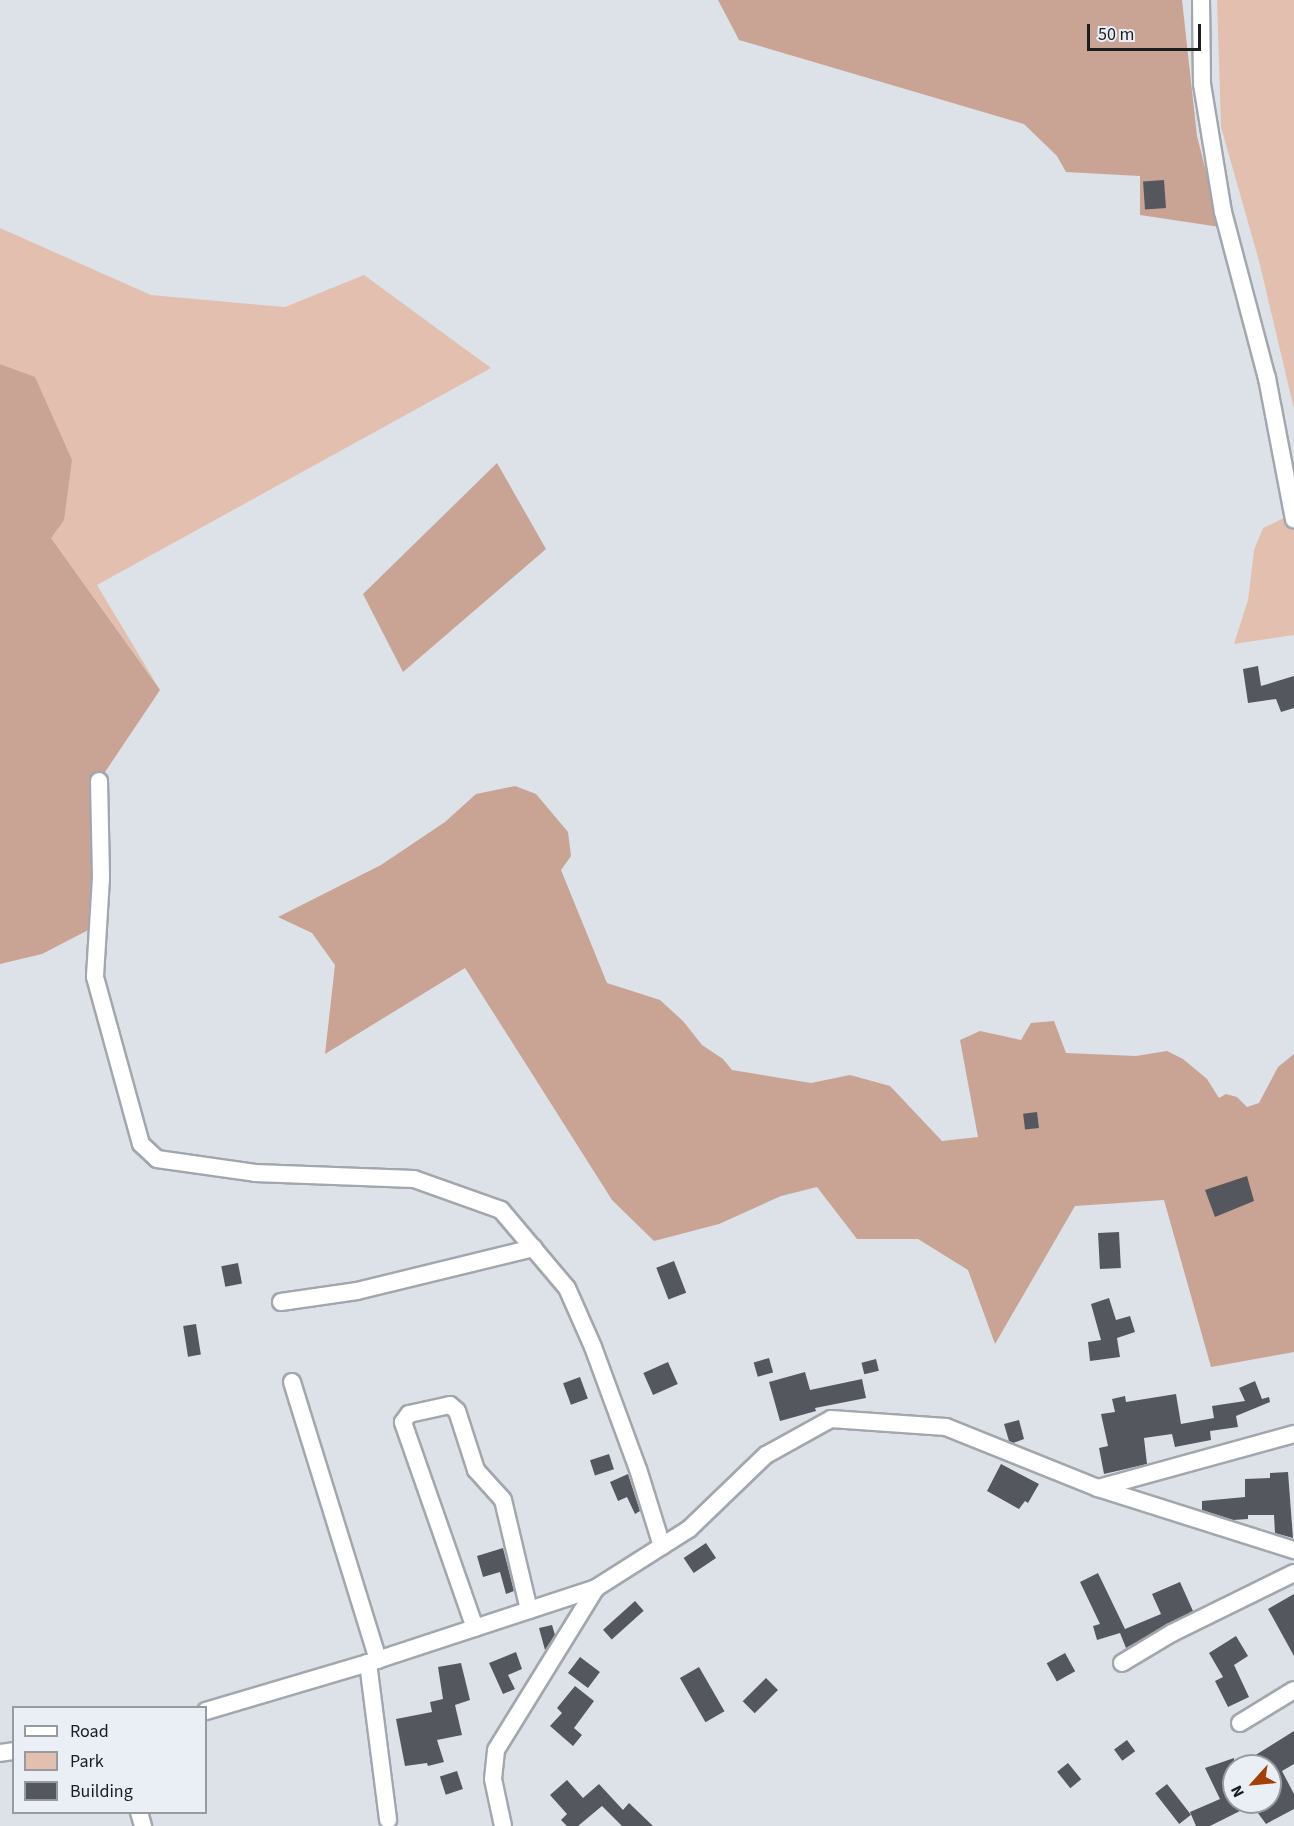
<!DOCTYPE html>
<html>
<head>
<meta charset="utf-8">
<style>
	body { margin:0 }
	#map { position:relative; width:1294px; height:1826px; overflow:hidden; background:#dde2e9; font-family:"Source Sans 3",sans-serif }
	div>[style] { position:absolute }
	.green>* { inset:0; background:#e3bfb0 }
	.forest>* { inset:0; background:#c9a394 }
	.building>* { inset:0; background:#54585e; transform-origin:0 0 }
	.roads { filter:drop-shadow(2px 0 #a2a7ae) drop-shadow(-2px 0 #a2a7ae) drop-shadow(0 2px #a2a7ae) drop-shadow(0 -2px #a2a7ae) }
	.minor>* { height:16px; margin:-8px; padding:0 8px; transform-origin:8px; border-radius:8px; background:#fff }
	span { translate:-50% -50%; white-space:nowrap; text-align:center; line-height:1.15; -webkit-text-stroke:6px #eaeff6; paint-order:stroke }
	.legend { position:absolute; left:12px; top:1706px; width:195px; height:108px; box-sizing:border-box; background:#eaeff6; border:2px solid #979ba0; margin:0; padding:8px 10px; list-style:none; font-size:18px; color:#1b1d1f }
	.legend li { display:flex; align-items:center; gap:12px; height:30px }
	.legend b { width:30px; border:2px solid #979ba0 }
	.north { position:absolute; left:1222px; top:1754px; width:60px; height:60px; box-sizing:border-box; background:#eaeff6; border:2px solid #979ba0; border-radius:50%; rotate:243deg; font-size:16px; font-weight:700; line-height:24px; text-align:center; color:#1b1d1f }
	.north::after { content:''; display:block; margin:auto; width:21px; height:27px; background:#a34006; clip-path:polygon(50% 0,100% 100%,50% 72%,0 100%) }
	.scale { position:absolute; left:1087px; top:24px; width:114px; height:27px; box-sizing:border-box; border:3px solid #1b1d1f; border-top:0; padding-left:8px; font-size:18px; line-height:21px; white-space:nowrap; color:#1b1d1f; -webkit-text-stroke:4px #eaeff6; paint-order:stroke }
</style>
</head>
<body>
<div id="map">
	<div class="green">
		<i style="clip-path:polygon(1217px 0,1294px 0,1294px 409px,1259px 261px,1221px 127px)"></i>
		<i style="clip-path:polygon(0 228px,151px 295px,285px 307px,364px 275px,491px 368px,97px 585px,160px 690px,51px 538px,35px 378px,0 364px)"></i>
		<i style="clip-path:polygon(1286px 517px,1294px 519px,1294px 635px,1234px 644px,1248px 600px,1254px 550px,1263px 528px)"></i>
	</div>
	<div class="forest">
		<i style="clip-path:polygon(718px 0,1182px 0,1197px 136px,1220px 227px,1140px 215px,1140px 176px,1066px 172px,1057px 156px,1024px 124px,739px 40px)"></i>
		<i style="clip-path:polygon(0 364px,35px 377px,72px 460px,64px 520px,51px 538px,160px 690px,99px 781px,98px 925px,42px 954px,0 964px)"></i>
		<i style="clip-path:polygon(497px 463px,546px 549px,403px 672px,363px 594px)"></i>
		<i style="clip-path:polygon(515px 786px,536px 794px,568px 832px,571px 856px,561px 870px,607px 983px,660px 1000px,683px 1021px,702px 1045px,723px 1059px,732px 1070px,811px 1083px,850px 1075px,890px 1086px,942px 1141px,978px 1137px,960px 1040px,980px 1031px,1021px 1040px,1031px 1023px,1054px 1021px,1066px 1053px,1136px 1056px,1167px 1051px,1183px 1059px,1207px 1079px,1219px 1098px,1226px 1094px,1237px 1097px,1247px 1107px,1259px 1103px,1278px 1067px,1294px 1054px,1294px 1352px,1211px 1367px,1164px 1200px,1075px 1206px,995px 1344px,968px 1270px,918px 1239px,857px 1239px,817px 1187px,781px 1196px,719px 1224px,654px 1241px,612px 1200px,465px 968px,325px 1054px,335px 965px,312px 933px,278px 917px,381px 865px,445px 822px,476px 794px)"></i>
	</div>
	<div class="building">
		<i style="left:1164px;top:180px;width:28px;height:21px;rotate:86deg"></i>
		<i style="clip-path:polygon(1258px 666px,1261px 686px,1294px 676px,1294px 708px,1281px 712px,1276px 699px,1248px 703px,1243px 669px)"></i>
		<i style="left:1037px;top:1112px;width:16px;height:14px;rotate:83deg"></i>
		<i style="clip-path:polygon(1247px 1176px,1254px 1201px,1215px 1217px,1205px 1190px)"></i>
		<i style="left:1119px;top:1232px;width:36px;height:21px;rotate:87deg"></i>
		<i style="left:674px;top:1261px;width:34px;height:19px;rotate:69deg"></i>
		<i style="left:238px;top:1263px;width:21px;height:17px;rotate:79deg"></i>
		<i style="clip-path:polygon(1109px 1298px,1116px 1320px,1130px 1316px,1135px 1332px,1117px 1338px,1120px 1357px,1090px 1361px,1088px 1342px,1101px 1340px,1091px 1304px)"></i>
		<i style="left:196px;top:1324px;width:31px;height:13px;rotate:81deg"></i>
		<i style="left:769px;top:1358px;width:15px;height:16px;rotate:74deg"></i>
		<i style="left:876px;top:1359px;width:12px;height:15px;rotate:76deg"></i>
		<i style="left:668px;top:1362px;width:24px;height:27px;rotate:66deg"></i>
		<i style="clip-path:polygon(805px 1372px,810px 1390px,862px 1379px,866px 1398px,815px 1408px,816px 1411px,780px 1421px,769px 1382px)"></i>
		<i style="left:580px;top:1377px;width:23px;height:18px;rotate:70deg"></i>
		<i style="clip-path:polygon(1255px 1381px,1262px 1399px,1269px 1397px,1270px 1402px,1236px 1416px,1238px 1427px,1210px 1431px,1211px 1440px,1175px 1447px,1172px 1434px,1144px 1438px,1147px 1464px,1104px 1474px,1099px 1448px,1108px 1446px,1101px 1414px,1115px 1412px,1112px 1399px,1125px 1396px,1126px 1402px,1176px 1394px,1181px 1424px,1214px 1418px,1212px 1406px,1245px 1401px,1239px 1388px)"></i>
		<i style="clip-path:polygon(1019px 1420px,1024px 1439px,1013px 1443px,1009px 1441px,1004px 1424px)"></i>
		<i style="left:609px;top:1454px;width:16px;height:20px;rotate:72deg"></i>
		<i style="clip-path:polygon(1001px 1464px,1039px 1484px,1028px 1503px,1025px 1501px,1019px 1509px,987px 1491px)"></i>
		<i style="clip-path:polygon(1288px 1472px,1293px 1538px,1275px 1533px,1274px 1515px,1248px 1515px,1248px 1519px,1233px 1520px,1202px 1510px,1202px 1501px,1245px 1497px,1245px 1479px,1270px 1478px,1270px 1473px)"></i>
		<i style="clip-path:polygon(628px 1474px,640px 1511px,635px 1514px,627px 1497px,618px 1501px,610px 1482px)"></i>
		<i style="left:706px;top:1543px;width:18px;height:27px;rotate:56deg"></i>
		<i style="clip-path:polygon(503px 1548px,514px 1591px,506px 1594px,500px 1572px,483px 1577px,477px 1556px)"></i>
		<i style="clip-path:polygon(1098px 1573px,1125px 1629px,1161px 1614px,1152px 1594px,1180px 1582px,1193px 1611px,1126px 1648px,1120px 1633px,1097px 1640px,1093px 1626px,1100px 1624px,1080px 1582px)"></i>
		<i style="clip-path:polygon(1294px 1594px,1294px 1656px,1268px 1609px)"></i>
		<i style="left:635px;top:1601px;width:13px;height:43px;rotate:48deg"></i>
		<i style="clip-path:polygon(552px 1625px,555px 1635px,545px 1650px,539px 1628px)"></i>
		<i style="clip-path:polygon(1236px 1636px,1248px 1656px,1234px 1665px,1249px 1697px,1228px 1707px,1215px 1681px,1223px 1677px,1209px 1653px)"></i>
		<i style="clip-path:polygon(516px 1652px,522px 1669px,508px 1675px,515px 1689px,503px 1694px,489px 1663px)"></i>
		<i style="left:1065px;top:1653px;width:21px;height:21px;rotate:61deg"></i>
		<i style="left:580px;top:1657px;width:25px;height:20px;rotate:37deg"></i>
		<i style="clip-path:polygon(461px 1663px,470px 1700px,455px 1705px,462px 1735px,437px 1740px,444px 1762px,428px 1766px,427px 1763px,405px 1766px,396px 1719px,432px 1712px,430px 1702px,443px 1699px,438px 1667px)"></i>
		<i style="left:699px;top:1667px;width:51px;height:22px;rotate:60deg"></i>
		<i style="left:766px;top:1678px;width:17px;height:33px;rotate:45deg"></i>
		<i style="clip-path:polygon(575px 1686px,594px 1701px,574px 1728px,582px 1735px,573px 1746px,550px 1726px,562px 1713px,557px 1708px)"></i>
		<i style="clip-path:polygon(1294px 1731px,1294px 1764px,1282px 1771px,1294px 1794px,1294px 1809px,1266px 1824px,1252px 1805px,1210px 1826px,1196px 1826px,1190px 1812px,1220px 1799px,1205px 1768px,1234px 1758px,1234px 1802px,1270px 1802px,1270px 1766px,1238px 1766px)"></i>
		<i style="left:1127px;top:1740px;width:14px;height:16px;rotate:54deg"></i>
		<i style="left:1068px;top:1763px;width:21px;height:14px;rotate:51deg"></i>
		<i style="left:457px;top:1771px;width:19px;height:18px;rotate:72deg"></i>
		<i style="clip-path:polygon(567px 1780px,583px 1798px,599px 1784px,623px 1810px,629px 1803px,653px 1826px,622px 1826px,602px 1806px,578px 1826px,567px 1826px,561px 1820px,567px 1814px,550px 1795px)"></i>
		<i style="left:1167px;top:1784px;width:39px;height:15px;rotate:52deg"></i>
	</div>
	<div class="roads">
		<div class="minor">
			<i style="left:1201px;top:0;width:84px;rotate:89.3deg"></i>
			<i style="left:1202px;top:84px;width:130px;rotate:80.7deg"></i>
			<i style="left:1223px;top:212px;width:172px;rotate:75.2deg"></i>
			<i style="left:1267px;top:378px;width:144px;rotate:79.2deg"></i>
			<i style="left:99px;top:781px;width:97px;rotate:88.8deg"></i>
			<i style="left:101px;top:878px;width:99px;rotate:93.5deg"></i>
			<i style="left:95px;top:977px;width:173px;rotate:74.6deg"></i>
			<i style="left:141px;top:1144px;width:22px;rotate:43deg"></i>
			<i style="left:157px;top:1159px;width:99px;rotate:8.1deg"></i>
			<i style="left:255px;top:1173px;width:159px;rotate:2.2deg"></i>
			<i style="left:414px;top:1179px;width:92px;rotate:19.6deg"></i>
			<i style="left:501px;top:1210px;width:102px;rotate:49.8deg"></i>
			<i style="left:567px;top:1288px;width:64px;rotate:66.2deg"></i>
			<i style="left:593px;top:1347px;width:130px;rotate:69.8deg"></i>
			<i style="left:638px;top:1469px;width:81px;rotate:72.7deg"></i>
			<i style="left:281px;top:1302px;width:77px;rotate:-8.2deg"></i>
			<i style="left:357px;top:1291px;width:182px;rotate:-13.7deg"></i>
			<i style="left:292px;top:1382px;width:291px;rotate:72.8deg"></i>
			<i style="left:1098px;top:1488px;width:203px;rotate:-15.4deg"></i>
			<i style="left:475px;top:1628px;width:218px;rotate:-109.3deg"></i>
			<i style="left:403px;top:1422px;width:10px;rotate:-53deg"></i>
			<i style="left:409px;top:1414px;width:42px;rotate:-12.4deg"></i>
			<i style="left:450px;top:1405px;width:9px;rotate:41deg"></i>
			<i style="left:457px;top:1411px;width:62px;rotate:72.1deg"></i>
			<i style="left:476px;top:1470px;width:40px;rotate:48deg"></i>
			<i style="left:503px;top:1500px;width:113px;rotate:76.7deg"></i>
			<i style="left:368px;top:1663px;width:158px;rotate:82.7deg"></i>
			<i style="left:1122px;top:1663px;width:58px;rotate:-31deg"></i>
			<i style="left:1172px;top:1633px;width:136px;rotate:-26.2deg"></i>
			<i style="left:206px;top:1711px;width:169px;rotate:-16.5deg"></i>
			<i style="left:368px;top:1663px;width:240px;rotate:-18.2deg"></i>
			<i style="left:596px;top:1588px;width:110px;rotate:-32.4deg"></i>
			<i style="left:689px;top:1529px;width:107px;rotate:-43.9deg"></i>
			<i style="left:766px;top:1455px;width:74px;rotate:-29deg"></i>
			<i style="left:831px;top:1419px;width:115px;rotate:4deg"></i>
			<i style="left:946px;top:1427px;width:164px;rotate:21.9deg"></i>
			<i style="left:1098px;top:1488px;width:206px;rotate:17.6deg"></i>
			<i style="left:1240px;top:1723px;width:63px;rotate:-31.4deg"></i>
			<i style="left:0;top:1753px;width:14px;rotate:-8deg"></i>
			<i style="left:139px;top:1812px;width:15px;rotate:74deg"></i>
			<i style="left:503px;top:1826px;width:48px;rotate:-102deg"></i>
			<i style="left:493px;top:1779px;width:29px;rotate:-84deg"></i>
			<i style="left:496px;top:1750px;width:190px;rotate:-58.3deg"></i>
		</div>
	</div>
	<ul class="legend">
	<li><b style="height:8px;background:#fff"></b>Road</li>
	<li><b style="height:16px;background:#e3bfb0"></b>Park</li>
	<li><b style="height:16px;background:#54585e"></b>Building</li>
	</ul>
	<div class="north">N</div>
	<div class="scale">50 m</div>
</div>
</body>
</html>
